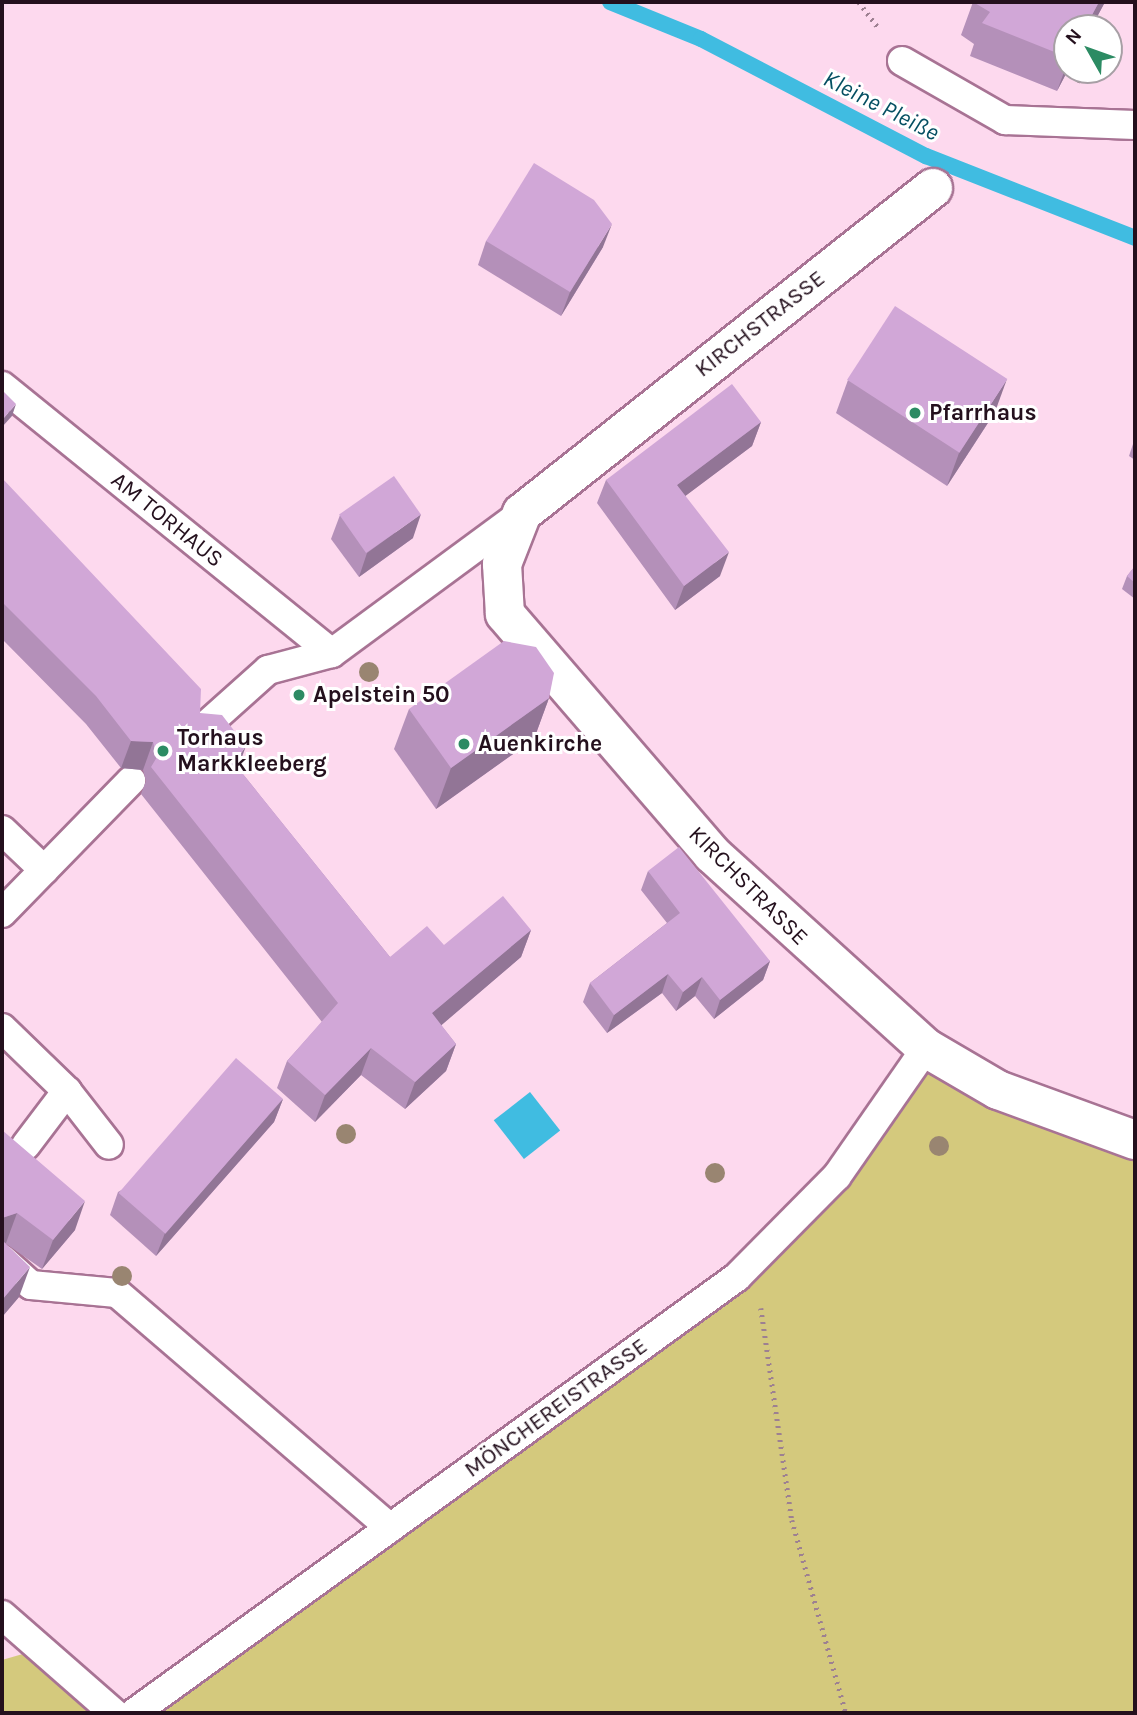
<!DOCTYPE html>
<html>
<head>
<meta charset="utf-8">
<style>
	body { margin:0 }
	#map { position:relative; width:1137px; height:1715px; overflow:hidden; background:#fdd9ee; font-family:Karla,sans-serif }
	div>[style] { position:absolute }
	.green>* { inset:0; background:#d4c97d }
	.water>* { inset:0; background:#40bce1; transform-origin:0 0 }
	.stream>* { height:16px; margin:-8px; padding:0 8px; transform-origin:8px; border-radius:8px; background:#40bce1 }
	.path>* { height:4.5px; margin-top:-2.25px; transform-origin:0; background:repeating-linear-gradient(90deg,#9d8091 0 2px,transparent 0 7px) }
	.roads { filter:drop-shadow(2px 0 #a87394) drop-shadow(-2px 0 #a87394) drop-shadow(0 2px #a87394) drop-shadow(0 -2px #a87394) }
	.service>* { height:28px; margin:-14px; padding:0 14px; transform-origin:14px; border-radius:14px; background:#fff }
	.minor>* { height:38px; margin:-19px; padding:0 19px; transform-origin:19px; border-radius:19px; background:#fff }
	.trees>* { width:20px; height:20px; margin:-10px; border-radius:50%; background:#998571 }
	.wall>* { inset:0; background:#b490b9 }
	.shaded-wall>* { inset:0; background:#927596 }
	.building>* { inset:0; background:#d1a7d7; transform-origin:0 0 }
	.dots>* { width:19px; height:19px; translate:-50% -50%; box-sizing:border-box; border:4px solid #fff; border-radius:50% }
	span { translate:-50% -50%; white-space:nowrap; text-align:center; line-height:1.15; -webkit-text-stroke:6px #fff; paint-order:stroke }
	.street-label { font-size:23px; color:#24101d }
	.poi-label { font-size:23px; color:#24101d; font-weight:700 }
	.left { translate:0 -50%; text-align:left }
	.water-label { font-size:24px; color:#054f62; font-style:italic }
	.frame { position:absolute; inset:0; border:4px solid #24101d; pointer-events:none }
	.north { position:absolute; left:1053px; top:14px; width:70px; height:70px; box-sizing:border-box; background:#fff; border:2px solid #a79fa5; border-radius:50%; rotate:310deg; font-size:19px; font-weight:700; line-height:28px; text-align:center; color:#24101d }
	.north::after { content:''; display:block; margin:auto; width:24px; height:32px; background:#2c8b63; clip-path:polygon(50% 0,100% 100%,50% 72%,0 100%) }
</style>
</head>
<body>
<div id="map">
	<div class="green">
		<i style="clip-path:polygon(926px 1048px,1135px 1140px,1135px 1713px,134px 1713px,737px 1277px)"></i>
		<i style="clip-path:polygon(40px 1649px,114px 1713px,2px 1713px,2px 1660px)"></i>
	</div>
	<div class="water">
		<i style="left:530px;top:1092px;width:49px;height:46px;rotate:52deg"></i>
	</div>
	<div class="stream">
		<i style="left:610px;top:2px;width:98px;rotate:22.1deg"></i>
		<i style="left:701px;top:39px;width:254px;rotate:27.5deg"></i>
		<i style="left:926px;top:156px;width:225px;rotate:21.4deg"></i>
	</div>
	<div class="path">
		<i style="left:859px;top:2px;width:34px;rotate:53deg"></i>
		<i style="left:1077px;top:82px;width:13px;rotate:-63deg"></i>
		<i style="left:761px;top:1308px;width:214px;rotate:81.7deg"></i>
		<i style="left:792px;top:1520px;width:200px;rotate:74.4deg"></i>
	</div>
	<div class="roads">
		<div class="service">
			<i style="left:902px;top:61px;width:119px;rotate:29.8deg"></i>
			<i style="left:1005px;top:120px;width:130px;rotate:2.2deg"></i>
			<i style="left:2px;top:386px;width:424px;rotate:39deg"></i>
			<i style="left:202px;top:729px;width:89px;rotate:-41.8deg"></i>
			<i style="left:268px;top:670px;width:66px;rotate:-14.9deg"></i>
			<i style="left:332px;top:653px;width:236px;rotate:-36.4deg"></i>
			<i style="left:2px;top:830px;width:58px;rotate:43.6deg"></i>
			<i style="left:2px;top:913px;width:185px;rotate:-45.7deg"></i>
			<i style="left:2px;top:1028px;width:91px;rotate:44.1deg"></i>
			<i style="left:26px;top:1145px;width:68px;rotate:-52.8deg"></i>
			<i style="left:67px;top:1091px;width:68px;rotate:52.1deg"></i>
			<i style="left:2px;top:1259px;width:39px;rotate:42deg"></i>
			<i style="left:31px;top:1285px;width:86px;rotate:5.3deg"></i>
			<i style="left:117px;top:1293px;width:360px;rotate:40.7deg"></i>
			<i style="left:2px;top:1615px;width:149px;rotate:41.2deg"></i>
			<i style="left:134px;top:1713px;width:744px;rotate:-35.87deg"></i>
			<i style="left:737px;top:1277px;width:142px;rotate:-45.3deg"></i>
			<i style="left:837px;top:1176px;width:156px;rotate:-55.2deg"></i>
		</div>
		<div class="minor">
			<i style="left:933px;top:188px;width:524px;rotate:141.66deg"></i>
			<i style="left:522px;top:513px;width:55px;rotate:111.4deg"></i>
			<i style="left:502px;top:564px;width:50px;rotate:86.6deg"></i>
			<i style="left:505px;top:614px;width:317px;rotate:49.2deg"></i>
			<i style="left:712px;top:854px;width:289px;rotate:42.2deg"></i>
			<i style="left:926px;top:1048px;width:83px;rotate:30.3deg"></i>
			<i style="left:998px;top:1090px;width:146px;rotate:20.1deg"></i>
		</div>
	</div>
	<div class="trees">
		<i style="left:369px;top:672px"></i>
		<i style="left:346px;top:1134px"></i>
		<i style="left:939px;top:1146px"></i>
		<i style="left:715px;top:1173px"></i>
		<i style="left:122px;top:1276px"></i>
	</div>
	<div class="wall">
		<i style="clip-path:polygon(973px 2px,1105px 2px,1091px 28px,1067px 28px,1067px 70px,1068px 70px,1057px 91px,970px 56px,974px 44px,961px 35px)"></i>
		<i style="clip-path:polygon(486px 241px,603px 247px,561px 316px,478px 265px)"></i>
		<i style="clip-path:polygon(848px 380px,995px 412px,947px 486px,836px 413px)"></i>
		<i style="clip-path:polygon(761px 422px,752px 446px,685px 496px,720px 576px,675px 610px,597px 503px,606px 480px)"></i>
		<i style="clip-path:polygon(1135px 438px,1135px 460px,1129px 456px)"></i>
		<i style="clip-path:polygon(2px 479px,200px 713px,238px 768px,390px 957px,444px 945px,531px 930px,521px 957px,441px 1025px,456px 1044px,446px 1071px,405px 1109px,361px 1075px,315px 1122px,277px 1088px,287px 1061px,322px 1022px,141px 794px,146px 781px,143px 770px,121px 768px,86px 724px,2px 639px)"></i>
		<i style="clip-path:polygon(340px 515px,413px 538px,359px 577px,331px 539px)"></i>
		<i style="clip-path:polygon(1135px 566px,1135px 599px,1122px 589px,1127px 576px)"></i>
		<i style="clip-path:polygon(549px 698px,534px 739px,436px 809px,394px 749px,409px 709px)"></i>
		<i style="clip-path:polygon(648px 871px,770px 961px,763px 980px,714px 1019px,695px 996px,676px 1011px,662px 993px,607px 1033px,583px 1002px,590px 983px,667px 923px,641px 890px)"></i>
		<i style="clip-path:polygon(283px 1099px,274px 1122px,156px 1256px,110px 1215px,118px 1192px)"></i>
		<i style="clip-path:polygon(2px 1130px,75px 1230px,42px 1269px,5px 1243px,19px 1297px,2px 1317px)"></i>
	</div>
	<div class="shaded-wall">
		<i style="clip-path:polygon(1099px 2px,1105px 2px,1091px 28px,1085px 28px)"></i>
		<i style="clip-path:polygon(1067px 64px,1067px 70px,1068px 70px,1057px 91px)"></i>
		<i style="clip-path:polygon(612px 224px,603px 247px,561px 316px,570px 292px)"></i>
		<i style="clip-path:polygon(1007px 379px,995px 412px,947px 486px,959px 453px)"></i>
		<i style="clip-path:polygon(16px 404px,12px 416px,2px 427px,2px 420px)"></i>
		<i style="clip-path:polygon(761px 422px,752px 446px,668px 509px,677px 485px)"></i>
		<i style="clip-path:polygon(421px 514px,413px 538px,359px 577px,367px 553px)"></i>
		<i style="clip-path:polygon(729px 552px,720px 576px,675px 610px,684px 586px)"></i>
		<i style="clip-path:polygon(549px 698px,534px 739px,436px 809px,451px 768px)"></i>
		<i style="clip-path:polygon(131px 741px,153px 742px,143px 770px,121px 768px)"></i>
		<i style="clip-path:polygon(246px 746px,236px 773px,234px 763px)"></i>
		<i style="clip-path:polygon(531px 930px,521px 957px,423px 1041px,432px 1013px)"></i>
		<i style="clip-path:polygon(770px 961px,763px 980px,714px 1019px,720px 1000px)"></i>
		<i style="clip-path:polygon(668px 974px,662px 993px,607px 1033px,614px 1015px)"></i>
		<i style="clip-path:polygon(702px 977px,695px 996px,676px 1011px,683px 992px)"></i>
		<i style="clip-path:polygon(456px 1044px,446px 1071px,405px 1109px,415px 1082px)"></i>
		<i style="clip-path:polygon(371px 1048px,361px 1075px,315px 1122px,325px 1095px)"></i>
		<i style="clip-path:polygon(283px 1099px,274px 1122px,156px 1256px,165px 1233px)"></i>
		<i style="clip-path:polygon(85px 1201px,75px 1230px,42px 1269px,53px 1240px)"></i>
		<i style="clip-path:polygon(17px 1213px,6px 1243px,2px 1244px,2px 1218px)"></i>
		<i style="clip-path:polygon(30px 1267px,19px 1297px,2px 1317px,2px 1300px)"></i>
	</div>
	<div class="building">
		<i style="clip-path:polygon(973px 2px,1099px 2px,1085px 28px,1067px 28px,1067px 57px,982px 23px,990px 12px)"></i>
		<i style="clip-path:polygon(534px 163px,594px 200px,612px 224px,570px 292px,486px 241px)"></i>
		<i style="left:895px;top:306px;width:134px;height:88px;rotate:33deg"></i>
		<i style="clip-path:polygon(732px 384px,761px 422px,677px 485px,729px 552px,684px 586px,606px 480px)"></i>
		<i style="clip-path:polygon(2px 390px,16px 404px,2px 420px)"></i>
		<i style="left:394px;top:476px;width:47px;height:67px;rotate:55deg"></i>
		<i style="clip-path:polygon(2px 478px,201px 689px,200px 713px,222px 715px,246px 746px,234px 763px,390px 957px,427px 926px,444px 945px,503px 896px,531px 930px,432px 1013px,456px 1044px,415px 1082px,371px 1048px,325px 1095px,287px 1061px,338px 1003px,151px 767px,157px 757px,153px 742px,131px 741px,96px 696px,2px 602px)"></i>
		<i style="clip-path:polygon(1135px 566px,1135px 583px,1127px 576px)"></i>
		<i style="clip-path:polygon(504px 641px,536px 647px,554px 673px,549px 698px,451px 768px,409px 709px)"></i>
		<i style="clip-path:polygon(679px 847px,770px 961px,720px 1000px,702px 977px,683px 992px,668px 974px,614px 1015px,590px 983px,680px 913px,648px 871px)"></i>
		<i style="left:236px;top:1058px;width:62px;height:179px;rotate:41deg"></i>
		<i style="clip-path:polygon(2px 1130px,85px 1201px,53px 1240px,17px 1213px,2px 1218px)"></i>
		<i style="clip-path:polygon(2px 1240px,30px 1267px,2px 1300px)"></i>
	</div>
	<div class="dots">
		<i style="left:915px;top:413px;background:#2c8b63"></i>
		<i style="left:299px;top:695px;background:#2c8b63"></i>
		<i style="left:464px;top:744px;background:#2c8b63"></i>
		<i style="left:163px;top:751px;background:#2c8b63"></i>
	</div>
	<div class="street-label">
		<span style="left:760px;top:324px;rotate:-38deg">KIRCHSTRASSE</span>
		<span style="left:167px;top:520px;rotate:39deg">AM TORHAUS</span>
		<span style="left:748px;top:886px;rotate:45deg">KIRCHSTRASSE</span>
		<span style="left:556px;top:1408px;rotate:-36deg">MÖNCHEREISTRASSE</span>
	</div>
	<div class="poi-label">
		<span class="left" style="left:929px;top:413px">Pfarrhaus</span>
		<span class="left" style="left:313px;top:695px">Apelstein 50</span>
		<span class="left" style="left:177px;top:751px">Torhaus<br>Markkleeberg</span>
		<span class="left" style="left:478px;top:744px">Auenkirche</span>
	</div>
	<div class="water-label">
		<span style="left:881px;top:106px;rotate:27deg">Kleine Pleiße</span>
	</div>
	<div class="frame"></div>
	<div class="north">N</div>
</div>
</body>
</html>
